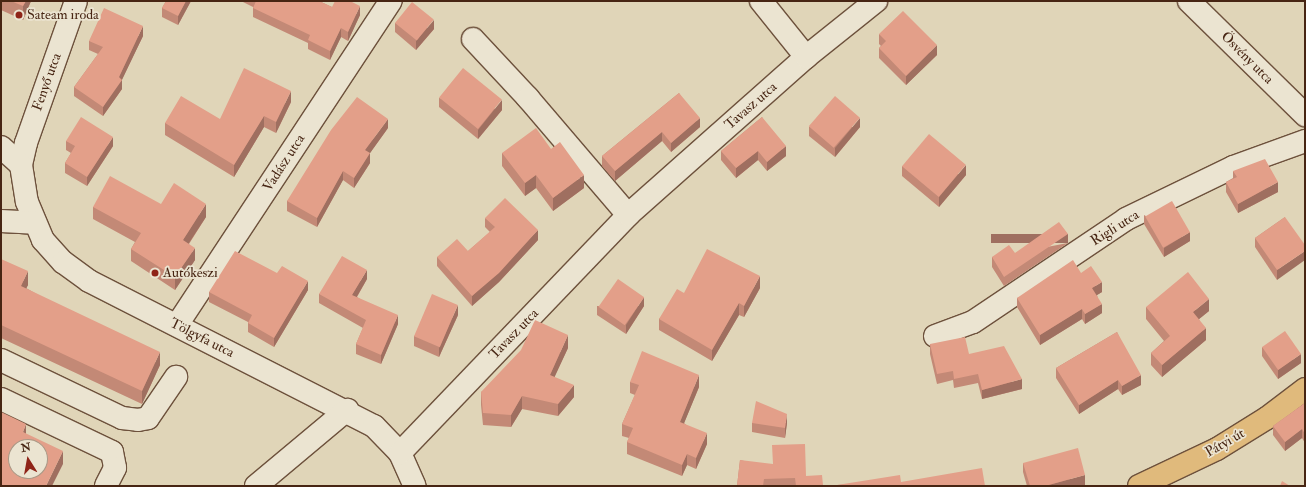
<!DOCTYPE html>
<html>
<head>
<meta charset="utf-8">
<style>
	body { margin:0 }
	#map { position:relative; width:1306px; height:487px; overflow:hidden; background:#e0d5b8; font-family:"IM FELL Double Pica",serif }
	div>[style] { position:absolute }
	.roads { filter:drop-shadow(1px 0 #6d513c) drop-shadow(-1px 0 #6d513c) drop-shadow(0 1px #6d513c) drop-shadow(0 -1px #6d513c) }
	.minor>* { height:22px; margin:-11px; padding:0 11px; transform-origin:11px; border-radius:11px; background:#ebe4d1 }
	.major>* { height:22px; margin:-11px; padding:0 11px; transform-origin:11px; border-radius:11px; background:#e0ba7c }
	.wall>* { inset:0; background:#c38976 }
	.shaded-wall>* { inset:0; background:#9f6f60; transform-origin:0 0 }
	.building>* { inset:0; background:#e39f89; transform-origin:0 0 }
	.dots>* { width:11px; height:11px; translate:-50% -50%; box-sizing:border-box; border:2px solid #ebe4d1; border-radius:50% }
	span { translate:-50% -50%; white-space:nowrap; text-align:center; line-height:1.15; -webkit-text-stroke:3.5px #ebe4d1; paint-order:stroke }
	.poi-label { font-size:14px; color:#472513 }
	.left { translate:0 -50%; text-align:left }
	.street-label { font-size:14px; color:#472513 }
	.frame { position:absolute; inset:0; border:2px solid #472513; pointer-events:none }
	.north { position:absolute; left:8px; top:439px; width:40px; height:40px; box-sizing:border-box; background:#ebe4d1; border:1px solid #a99885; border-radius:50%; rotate:349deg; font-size:11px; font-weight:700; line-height:16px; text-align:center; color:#472513 }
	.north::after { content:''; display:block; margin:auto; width:14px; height:18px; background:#8f2418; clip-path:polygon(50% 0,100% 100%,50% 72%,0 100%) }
</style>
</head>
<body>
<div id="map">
	<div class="roads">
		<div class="minor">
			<i style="left:76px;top:1px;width:151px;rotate:109.4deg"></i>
			<i style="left:26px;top:143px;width:23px;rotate:103deg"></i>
			<i style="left:21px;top:165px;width:37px;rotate:81deg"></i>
			<i style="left:27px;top:202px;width:41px;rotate:67.2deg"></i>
			<i style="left:43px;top:240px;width:30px;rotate:48deg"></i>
			<i style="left:63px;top:262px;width:32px;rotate:36deg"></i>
			<i style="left:89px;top:281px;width:320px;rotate:27deg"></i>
			<i style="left:374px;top:426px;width:37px;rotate:46deg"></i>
			<i style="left:400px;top:453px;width:36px;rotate:66deg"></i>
			<i style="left:761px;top:1px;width:72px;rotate:51.2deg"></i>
			<i style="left:1189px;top:1px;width:163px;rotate:44.5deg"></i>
			<i style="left:473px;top:39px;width:81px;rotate:47deg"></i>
			<i style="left:528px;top:98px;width:154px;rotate:49.5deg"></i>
			<i style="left:1px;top:147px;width:27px;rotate:42deg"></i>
			<i style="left:1px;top:221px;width:33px;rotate:3deg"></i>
			<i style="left:177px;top:325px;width:388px;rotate:-56.6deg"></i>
			<i style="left:935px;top:336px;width:40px;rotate:-20.2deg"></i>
			<i style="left:973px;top:322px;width:184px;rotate:-33.9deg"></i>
			<i style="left:1126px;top:219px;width:119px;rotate:-25.9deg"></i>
			<i style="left:1233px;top:167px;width:77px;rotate:-19.9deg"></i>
			<i style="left:1px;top:360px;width:134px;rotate:25.6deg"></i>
			<i style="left:122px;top:418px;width:16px;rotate:7deg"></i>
			<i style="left:138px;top:420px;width:10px;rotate:-11deg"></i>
			<i style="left:148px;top:418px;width:50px;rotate:-55.7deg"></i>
			<i style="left:1px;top:399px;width:123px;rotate:25.5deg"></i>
			<i style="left:112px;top:452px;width:16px;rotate:79deg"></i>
			<i style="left:115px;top:468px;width:20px;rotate:117deg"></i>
			<i style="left:400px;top:453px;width:330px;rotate:-46.2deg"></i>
			<i style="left:628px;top:215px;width:238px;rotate:-41.6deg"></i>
			<i style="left:806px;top:57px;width:90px;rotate:-38.7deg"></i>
			<i style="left:256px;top:486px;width:119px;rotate:-39.9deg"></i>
		</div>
		<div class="major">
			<i style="left:1139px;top:486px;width:86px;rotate:-25.4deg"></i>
			<i style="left:1217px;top:449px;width:59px;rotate:-31.8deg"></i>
			<i style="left:1267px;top:418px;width:48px;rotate:-37.3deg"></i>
		</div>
	</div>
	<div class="wall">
		<i style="clip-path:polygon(1px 1px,31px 1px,23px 20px,1px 10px)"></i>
		<i style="clip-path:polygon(166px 1px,191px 1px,178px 25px,162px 17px,162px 8px)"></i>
		<i style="clip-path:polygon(241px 1px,319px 1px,332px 7px,360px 15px,348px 41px,341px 37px,330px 60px,308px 49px,308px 43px,253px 17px,253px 7px)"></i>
		<i style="clip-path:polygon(395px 23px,434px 29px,416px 50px,395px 32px)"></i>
		<i style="clip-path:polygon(879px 34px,937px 55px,906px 85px,879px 58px,879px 48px,881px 46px,879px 44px)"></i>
		<i style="clip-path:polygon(143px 36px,122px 79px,122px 89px,103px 116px,74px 96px,74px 87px,98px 54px,89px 50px,89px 41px)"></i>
		<i style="clip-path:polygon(679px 93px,700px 127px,671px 152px,662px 141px,615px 181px,602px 166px,602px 156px)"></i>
		<i style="clip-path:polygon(439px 98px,502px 110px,478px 139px,439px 107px)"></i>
		<i style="clip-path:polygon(291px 102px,276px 133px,264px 127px,234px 177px,165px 135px,165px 123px,220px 119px)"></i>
		<i style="clip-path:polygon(762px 117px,786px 156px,767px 171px,758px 160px,736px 178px,721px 160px,721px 151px)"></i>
		<i style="clip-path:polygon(809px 127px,860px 127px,835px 157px,809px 136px)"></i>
		<i style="clip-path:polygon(388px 128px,370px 153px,370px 163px,354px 188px,343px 180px,317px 227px,287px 211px,287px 201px)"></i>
		<i style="clip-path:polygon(66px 141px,113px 146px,87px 186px,65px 173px,65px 163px,71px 153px,66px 150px)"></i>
		<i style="clip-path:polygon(551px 149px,584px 188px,553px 211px,536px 188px,525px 196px,502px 166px,502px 153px)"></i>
		<i style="clip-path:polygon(902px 166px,966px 175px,939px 207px,902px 176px)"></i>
		<i style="clip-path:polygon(1233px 171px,1278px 192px,1238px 213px,1226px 192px,1226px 182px,1233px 178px)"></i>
		<i style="clip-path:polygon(161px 204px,206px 217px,189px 244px,195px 260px,175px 290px,131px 261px,131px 249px,135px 242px,93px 219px,93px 207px)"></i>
		<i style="clip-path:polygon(1144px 215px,1190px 241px,1164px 257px,1144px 224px)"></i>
		<i style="clip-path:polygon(1285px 217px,1277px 280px,1255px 247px,1255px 238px)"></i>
		<i style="clip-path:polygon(485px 218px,538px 240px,499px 282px,472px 306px,437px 266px,437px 257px,468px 251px,490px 232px,485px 227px)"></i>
		<i style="clip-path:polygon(1068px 243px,1004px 286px,992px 267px,992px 257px,1015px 253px)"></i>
		<i style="clip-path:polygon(1px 259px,28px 285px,26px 288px,160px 365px,142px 404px,1px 338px)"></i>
		<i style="clip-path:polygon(1081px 273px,1102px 292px,1097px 295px,1102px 313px,1085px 324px,1082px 319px,1040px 345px,1017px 307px,1017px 298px)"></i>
		<i style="clip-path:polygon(367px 279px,357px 297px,398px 324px,381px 364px,356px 354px,356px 344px,363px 328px,319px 303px,319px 294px)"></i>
		<i style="clip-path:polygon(760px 288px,744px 317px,739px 315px,712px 361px,659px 330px,659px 319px,684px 293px)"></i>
		<i style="clip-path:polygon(308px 290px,274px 347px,248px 332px,248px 322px,209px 302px,209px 292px)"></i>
		<i style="clip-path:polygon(597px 306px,644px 306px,626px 334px,597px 315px)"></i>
		<i style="clip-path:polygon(1146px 307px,1209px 311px,1199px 319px,1206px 340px,1162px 377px,1151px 365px,1151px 353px,1164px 341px,1146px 319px)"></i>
		<i style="clip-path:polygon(458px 315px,439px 357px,414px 346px,414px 336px)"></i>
		<i style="clip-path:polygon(1117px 332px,1141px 385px,1122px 395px,1118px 389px,1079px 414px,1056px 378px,1056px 368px)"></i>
		<i style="clip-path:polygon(930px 344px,969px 354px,1022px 389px,982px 399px,978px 383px,954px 388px,953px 380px,937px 384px,930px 354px)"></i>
		<i style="clip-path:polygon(1262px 347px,1301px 363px,1278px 379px,1262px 356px)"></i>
		<i style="clip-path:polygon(568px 348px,554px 377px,574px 397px,558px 416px,522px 409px,511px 427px,483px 425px,481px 405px,481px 392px)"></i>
		<i style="clip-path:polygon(630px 382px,699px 387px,684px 423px,707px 444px,696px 469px,687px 465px,682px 476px,627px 454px,627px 442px,629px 438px,622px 436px,622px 424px,635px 395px,630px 393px)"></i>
		<i style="clip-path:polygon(1305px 403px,1305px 443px,1302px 438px,1285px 451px,1273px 435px,1273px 426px)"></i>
		<i style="clip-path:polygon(752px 423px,787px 423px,785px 438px,752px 432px)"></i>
		<i style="clip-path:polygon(740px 460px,806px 476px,823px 485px,837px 485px,901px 482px,985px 486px,737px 486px)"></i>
		<i style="clip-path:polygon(1023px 463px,1085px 485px,1080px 486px,1027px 486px,1023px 472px)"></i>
	</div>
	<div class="shaded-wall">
		<i style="clip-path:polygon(26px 1px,31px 1px,23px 20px,23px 6px)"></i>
		<i style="clip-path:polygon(186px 1px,191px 1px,178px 25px,178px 16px)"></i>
		<i style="clip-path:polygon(360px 6px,360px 15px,348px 41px,348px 32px)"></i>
		<i style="clip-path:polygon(434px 20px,434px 29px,416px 50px,416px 41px)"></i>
		<i style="clip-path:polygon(143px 26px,143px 36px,121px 82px,122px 80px,122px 89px,103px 116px,103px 107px,119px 77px)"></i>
		<i style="clip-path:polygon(341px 28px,341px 37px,330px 60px,330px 51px)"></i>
		<i style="clip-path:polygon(937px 45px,937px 55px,906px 85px,906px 76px)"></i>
		<i style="clip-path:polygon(291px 91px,291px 102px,276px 133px,276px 122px)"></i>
		<i style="clip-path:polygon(502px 100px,502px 110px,478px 139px,478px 130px)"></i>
		<i style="clip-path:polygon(264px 116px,264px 127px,234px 177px,234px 165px)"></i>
		<i style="clip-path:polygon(700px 118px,700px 127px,671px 152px,671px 143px)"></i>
		<i style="clip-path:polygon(860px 118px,860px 127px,835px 157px,835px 148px)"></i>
		<i style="clip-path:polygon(388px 119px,388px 128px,365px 160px,365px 150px)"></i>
		<i style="clip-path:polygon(662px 132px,662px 141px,615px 181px,615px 171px)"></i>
		<i style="clip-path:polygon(113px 137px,113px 146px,87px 186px,87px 177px)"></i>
		<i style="clip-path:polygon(786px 146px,786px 156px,767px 171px,767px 162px)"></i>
		<i style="clip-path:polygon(758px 151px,758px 160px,736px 178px,736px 168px)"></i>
		<i style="clip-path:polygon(370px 153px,370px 163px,354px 188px,354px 178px)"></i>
		<i style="clip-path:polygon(966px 165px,966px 175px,939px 207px,939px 197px)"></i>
		<i style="clip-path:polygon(343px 171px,343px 180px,317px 227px,317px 218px)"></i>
		<i style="clip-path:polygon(536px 175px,536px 188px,525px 196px,525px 183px)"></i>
		<i style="clip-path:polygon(584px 175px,584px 188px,553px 211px,553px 198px)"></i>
		<i style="clip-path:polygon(1278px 182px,1278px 192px,1238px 213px,1238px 204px)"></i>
		<i style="clip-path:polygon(206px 204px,206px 217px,183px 252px,183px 240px)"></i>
		<i style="clip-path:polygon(538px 230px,538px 240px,499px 282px,472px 306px,472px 296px)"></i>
		<i style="clip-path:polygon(1190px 232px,1190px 241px,1164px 257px,1164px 248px)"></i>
		<i style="left:1068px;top:234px;width:9px;height:77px;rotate:90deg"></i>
		<i style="clip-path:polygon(195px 248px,195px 260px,175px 290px,175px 277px)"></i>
		<i style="clip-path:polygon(1305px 251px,1305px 260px,1277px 280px,1277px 270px)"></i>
		<i style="clip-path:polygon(367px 270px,367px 279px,352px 305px,352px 295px)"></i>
		<i style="clip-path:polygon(28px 271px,28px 285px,21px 299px,21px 286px)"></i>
		<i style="clip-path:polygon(760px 276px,760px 288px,744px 317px,744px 306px)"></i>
		<i style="clip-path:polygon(308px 281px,308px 290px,274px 347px,274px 338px)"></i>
		<i style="clip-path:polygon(1102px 282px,1102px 292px,1092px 298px,1092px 288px)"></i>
		<i style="clip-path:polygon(644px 297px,644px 306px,626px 334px,626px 325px)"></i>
		<i style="clip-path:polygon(1209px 299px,1209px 311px,1193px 324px,1193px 312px)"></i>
		<i style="clip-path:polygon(739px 303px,739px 315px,712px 361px,712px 350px)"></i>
		<i style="clip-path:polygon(1102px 304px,1102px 313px,1085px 324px,1085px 314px)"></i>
		<i style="clip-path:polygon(458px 305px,458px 315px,439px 357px,439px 348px)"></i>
		<i style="clip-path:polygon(1082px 309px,1082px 319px,1040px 345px,1040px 335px)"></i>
		<i style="clip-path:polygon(398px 315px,398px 324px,381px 364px,381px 355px)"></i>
		<i style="clip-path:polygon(1206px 328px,1206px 340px,1162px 377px,1162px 365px)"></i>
		<i style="clip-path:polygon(568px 335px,568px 348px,550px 387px,550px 375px)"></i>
		<i style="clip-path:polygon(160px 352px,160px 365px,142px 404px,142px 391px)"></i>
		<i style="clip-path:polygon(1301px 354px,1301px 363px,1278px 379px,1278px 370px)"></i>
		<i style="clip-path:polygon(699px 375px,699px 387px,680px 433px,680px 422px)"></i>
		<i style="clip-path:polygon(1141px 375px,1141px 385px,1122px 395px,1122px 386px)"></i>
		<i style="clip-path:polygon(1022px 379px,1022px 389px,982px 399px,982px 390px)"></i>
		<i style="clip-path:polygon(1118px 380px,1118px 389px,1079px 414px,1079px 405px)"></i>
		<i style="clip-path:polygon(574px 385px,574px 397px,558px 416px,558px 404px)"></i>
		<i style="clip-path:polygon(522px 396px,522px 409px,511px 427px,511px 415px)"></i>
		<i style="clip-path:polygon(787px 414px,787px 423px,785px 438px,785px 428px)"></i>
		<i style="clip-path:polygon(26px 424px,26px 438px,23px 432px)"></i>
		<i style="clip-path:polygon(1302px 429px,1302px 438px,1285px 451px,1285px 442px)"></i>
		<i style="clip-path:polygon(707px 433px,707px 444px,696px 469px,696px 458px)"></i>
		<i style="clip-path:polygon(63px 451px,63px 464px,52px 486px,46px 486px)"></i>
		<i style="clip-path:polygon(687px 454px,687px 465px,682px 476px,682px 465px)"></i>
		<i style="clip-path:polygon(1085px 475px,1085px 485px,1080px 486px,1045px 486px)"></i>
	</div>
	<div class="building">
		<i style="clip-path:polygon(11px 1px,26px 1px,23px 6px)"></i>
		<i style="clip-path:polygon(166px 1px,186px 1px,178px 16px,162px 8px)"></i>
		<i style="clip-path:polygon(256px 1px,319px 1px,332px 7px,335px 1px,350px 1px,360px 6px,348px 32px,341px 28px,330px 51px,308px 40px,310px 35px,253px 8px)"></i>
		<i style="left:412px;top:2px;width:28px;height:27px;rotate:39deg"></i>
		<i style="clip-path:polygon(104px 8px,143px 26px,119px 77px,122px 80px,103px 107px,74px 87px,103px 47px,89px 41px)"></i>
		<i style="clip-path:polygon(903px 11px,937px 45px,906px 76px,879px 48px,886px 41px,879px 34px)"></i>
		<i style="clip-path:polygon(244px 68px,291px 91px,276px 122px,264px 116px,234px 165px,165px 123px,181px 96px,220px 119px)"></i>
		<i style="left:463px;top:68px;width:50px;height:38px;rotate:39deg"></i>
		<i style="clip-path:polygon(679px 93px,700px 118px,671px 143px,662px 132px,615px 171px,602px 156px)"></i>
		<i style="left:835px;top:96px;width:33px;height:40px;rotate:41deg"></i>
		<i style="clip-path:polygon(357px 97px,388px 119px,365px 150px,370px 153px,354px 178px,343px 171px,317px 218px,287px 201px,331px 130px)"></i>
		<i style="clip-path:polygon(81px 117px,113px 137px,87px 177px,65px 163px,75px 146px,66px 141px)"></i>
		<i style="clip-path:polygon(762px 117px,786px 146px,767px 162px,758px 151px,736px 168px,721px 151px)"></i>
		<i style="clip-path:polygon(536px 128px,551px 149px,560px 142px,584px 175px,553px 198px,536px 175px,525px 183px,502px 153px)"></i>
		<i style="left:929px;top:134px;width:48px;height:42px;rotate:40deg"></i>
		<i style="clip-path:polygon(1265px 159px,1278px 182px,1238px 204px,1226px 182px,1237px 177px,1233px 171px)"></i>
		<i style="clip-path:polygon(110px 176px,161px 204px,174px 183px,206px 204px,183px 240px,195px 248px,175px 277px,131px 249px,141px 233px,93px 207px)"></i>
		<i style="clip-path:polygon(505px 198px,538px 230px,499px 273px,472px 296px,437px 257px,457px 239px,468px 251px,495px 227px,485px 218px)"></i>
		<i style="left:1172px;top:201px;width:36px;height:31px;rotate:60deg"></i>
		<i style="clip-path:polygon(1285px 217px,1305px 245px,1305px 251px,1277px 270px,1255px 238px)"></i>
		<i style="clip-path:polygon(1059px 222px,1068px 234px,1004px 277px,992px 257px,1009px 245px,1015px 253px)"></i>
		<i style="clip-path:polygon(707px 249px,760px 276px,744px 306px,739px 303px,712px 350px,659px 319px,677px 289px,684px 293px)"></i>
		<i style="clip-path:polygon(235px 251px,277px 273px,282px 266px,308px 281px,274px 338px,248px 323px,252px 315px,209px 292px)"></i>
		<i style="clip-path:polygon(342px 256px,367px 270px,352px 295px,398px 315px,381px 355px,356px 344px,366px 320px,319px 294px)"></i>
		<i style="clip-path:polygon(1px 259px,28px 271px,21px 286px,160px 352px,142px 391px,1px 325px)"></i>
		<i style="clip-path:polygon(1073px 260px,1081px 273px,1091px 266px,1102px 282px,1092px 288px,1102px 304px,1085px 314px,1082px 309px,1040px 335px,1017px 298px)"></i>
		<i style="clip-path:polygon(1188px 272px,1209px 299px,1193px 312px,1206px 328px,1162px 365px,1151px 353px,1170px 336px,1146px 307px)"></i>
		<i style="left:618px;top:279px;width:32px;height:34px;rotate:35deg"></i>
		<i style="left:432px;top:294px;width:28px;height:46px;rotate:23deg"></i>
		<i style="clip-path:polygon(535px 320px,568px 335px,550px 375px,574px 385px,558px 404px,522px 396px,511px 415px,483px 413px,481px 392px,521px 350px)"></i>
		<i style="left:1285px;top:331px;width:28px;height:28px;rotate:55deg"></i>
		<i style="clip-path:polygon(1117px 332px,1141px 375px,1122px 386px,1118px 380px,1079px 405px,1056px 368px)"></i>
		<i style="clip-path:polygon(965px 337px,969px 354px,1004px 346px,1022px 379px,982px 390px,978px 374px,954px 379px,953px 371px,937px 374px,930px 344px)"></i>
		<i style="clip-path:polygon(642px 351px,699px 375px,680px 422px,707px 433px,696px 458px,687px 454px,682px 465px,627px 442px,633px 428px,622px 424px,639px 385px,630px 382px)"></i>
		<i style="clip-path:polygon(756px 401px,787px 414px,785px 428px,752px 423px)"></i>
		<i style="clip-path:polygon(1305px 403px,1305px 434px,1302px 429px,1285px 442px,1273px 426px)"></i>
		<i style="clip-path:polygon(evenodd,1px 412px,26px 424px,23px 432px,63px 451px,46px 486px,1px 486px,1px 412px,16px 447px,40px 447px,40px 471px,16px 471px,16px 447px)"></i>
		<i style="clip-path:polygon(805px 444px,806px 476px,822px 475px,823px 485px,837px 485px,900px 475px,901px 482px,982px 468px,985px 486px,796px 486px,795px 478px,764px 479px,763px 486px,737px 486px,740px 460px,773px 464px,772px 445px)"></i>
		<i style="clip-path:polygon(1078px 448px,1085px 475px,1045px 486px,1030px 486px,1023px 463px)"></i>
		<i style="clip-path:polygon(1282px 481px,1290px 486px,1280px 486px)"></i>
	</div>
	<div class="dots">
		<i style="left:19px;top:15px;background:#8f2418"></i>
		<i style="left:155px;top:273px;background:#8f2418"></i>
	</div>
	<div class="poi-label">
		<span class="left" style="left:27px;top:15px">Sateam iroda</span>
		<span class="left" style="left:163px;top:273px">Autókeszi</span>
	</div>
	<div class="street-label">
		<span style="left:1247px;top:58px;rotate:45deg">Ösvény utca</span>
		<span style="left:47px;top:82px;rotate:-70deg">Fenyő utca</span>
		<span style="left:751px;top:106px;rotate:-41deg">Tavasz utca</span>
		<span style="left:284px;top:163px;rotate:-57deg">Vadász utca</span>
		<span style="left:1115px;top:228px;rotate:-32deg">Rigli utca</span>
		<span style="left:514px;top:334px;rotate:-46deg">Tavasz utca</span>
		<span style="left:202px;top:338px;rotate:27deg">Tölgyfa utca</span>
		<span style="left:1225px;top:443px;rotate:-30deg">Pátyi út</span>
	</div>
	<div class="frame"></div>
	<div class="north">N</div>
</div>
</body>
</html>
